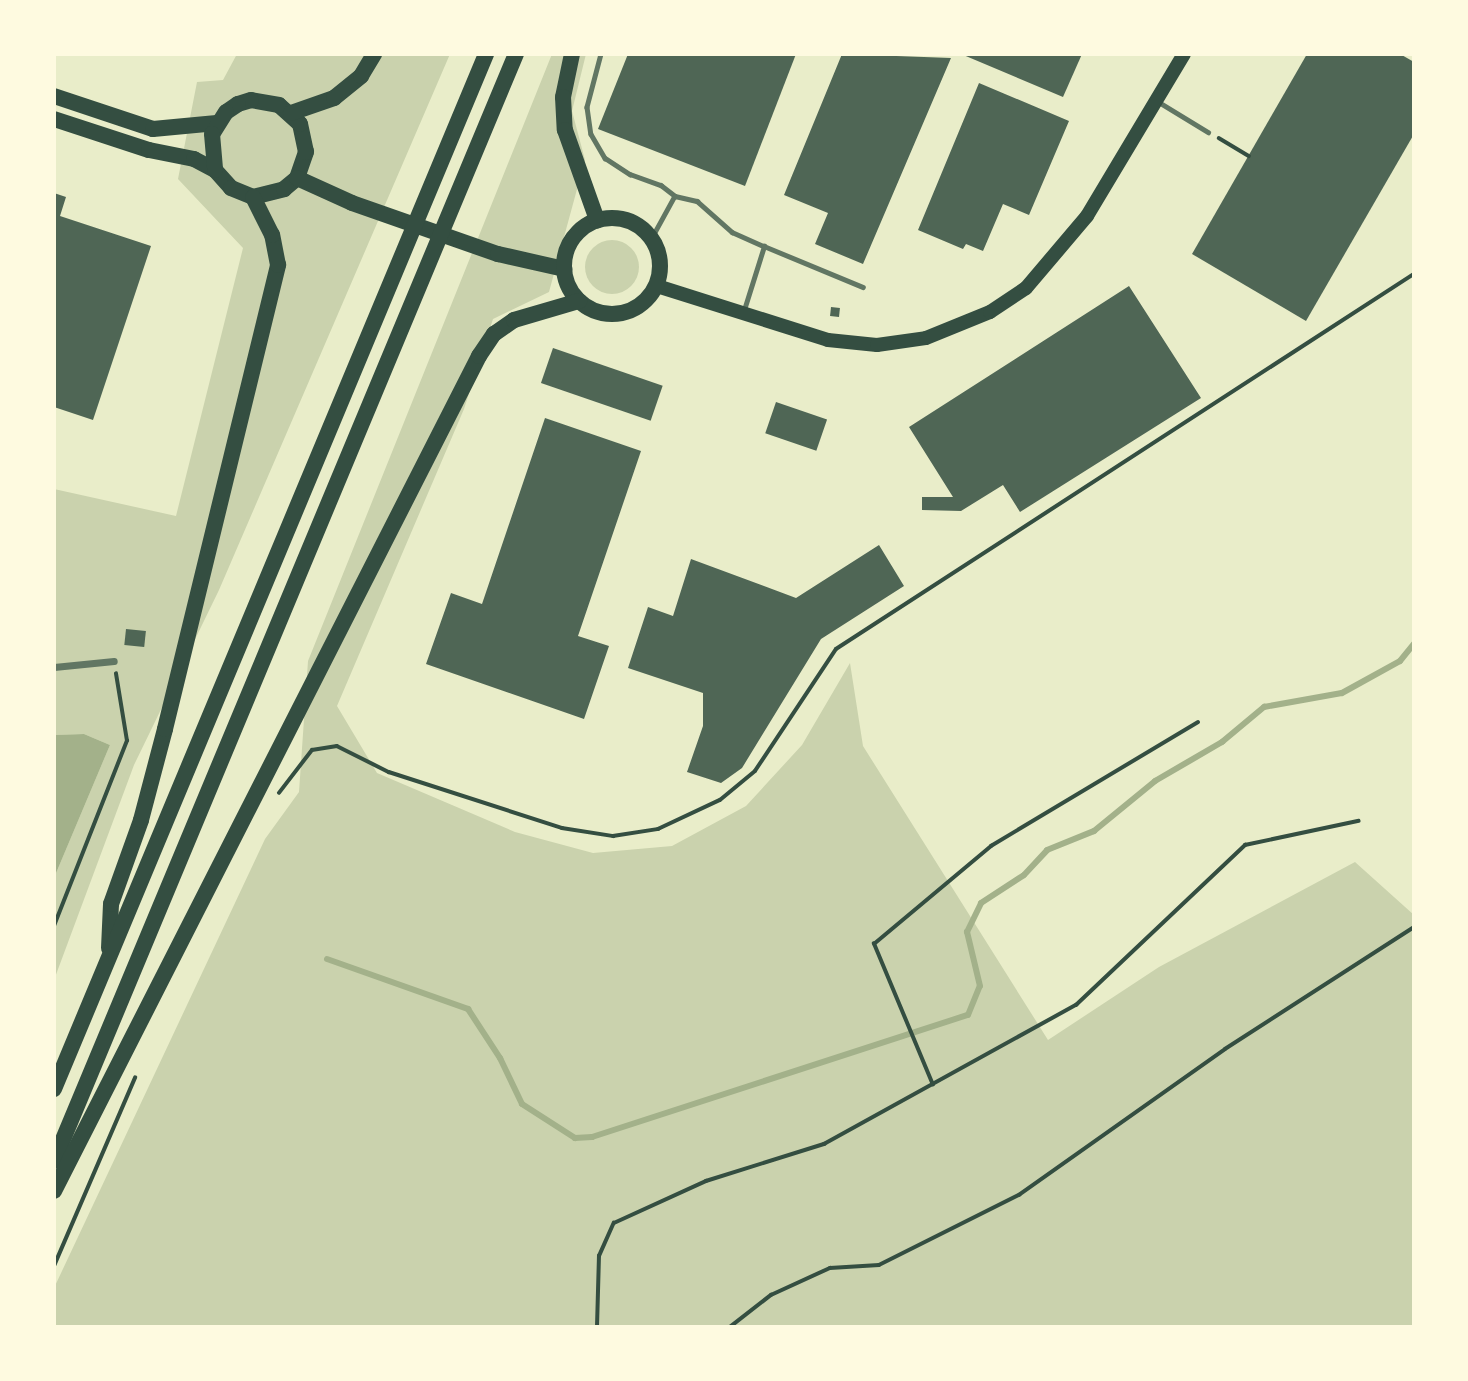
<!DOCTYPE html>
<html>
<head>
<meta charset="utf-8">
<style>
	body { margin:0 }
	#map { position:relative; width:1468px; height:1381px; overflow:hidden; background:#e9edc9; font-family:Literata,serif }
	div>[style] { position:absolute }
	.green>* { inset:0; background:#cad2ad }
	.round { border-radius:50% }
	.water>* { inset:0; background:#a3b18a }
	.stream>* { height:6px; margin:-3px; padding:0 3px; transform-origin:3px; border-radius:3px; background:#a3b18a }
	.building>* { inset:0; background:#4f6655; transform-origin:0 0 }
	.path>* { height:3.5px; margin:-1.75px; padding:0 1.75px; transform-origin:1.75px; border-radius:1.75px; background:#344e41 }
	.service>* { height:4.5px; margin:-2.25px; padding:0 2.25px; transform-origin:2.25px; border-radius:2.25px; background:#617663 }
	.minor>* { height:7px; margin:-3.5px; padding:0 3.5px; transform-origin:3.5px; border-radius:3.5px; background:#617663 }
	.secondary>* { height:14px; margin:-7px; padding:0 7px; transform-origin:7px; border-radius:7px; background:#344e41 }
	.primary>* { height:16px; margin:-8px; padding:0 8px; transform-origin:8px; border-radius:8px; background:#344e41 }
	.primary>.ring { margin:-8px; padding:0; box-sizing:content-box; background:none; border:16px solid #344e41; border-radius:50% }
	.trunk>* { height:16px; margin:-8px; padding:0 8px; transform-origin:8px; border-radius:8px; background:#344e41 }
	span { translate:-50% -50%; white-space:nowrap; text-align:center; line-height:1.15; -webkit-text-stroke:7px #fefae0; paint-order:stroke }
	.frame { position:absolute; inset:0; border:56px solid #fefae0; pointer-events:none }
</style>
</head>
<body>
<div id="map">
	<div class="green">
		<i style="clip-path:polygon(237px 54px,450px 54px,219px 590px,134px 765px,54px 980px,54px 878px,110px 745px,84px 734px,54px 735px,54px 489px,176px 516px,243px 248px,178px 179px,197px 82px,223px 80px)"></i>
		<i style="clip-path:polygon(552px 54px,586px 54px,572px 111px,585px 160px,549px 292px,493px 319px,464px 409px,337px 706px,377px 773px,515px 832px,593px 853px,672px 846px,746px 806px,802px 745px,850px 663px,863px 746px,1048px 1040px,1159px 967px,1355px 862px,1414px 915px,1414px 1327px,54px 1327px,54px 1288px,265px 839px,299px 792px,308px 661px)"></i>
		<i class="round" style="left:585px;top:240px;width:54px;height:54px"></i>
	</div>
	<div class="water">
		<i style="clip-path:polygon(84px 734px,110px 745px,54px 878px,54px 735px)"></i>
	</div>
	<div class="stream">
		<i style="left:327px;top:959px;width:150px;rotate:19.5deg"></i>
		<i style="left:468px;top:1009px;width:59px;rotate:56.9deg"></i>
		<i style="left:500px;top:1058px;width:51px;rotate:64.4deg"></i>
		<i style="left:522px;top:1104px;width:63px;rotate:32.7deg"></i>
		<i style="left:575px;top:1138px;width:17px;rotate:-3deg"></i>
		<i style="left:592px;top:1137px;width:395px;rotate:-18deg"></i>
		<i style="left:968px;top:1015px;width:31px;rotate:-68deg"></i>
		<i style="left:980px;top:986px;width:56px;rotate:-103.5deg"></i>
		<i style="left:967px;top:932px;width:32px;rotate:-64deg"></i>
		<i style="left:981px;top:903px;width:51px;rotate:-33.1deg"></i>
		<i style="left:1024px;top:875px;width:34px;rotate:-47deg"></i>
		<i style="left:1047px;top:850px;width:51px;rotate:-22deg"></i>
		<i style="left:1094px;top:831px;width:79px;rotate:-39.3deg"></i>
		<i style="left:1155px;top:781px;width:78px;rotate:-30.2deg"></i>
		<i style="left:1222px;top:742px;width:55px;rotate:-39.8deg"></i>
		<i style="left:1264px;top:707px;width:79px;rotate:-10.2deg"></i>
		<i style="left:1342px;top:693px;width:66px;rotate:-28.9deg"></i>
		<i style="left:1400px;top:661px;width:22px;rotate:-51deg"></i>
	</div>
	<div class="building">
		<i style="clip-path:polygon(628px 54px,796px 54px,745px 186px,598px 129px)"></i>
		<i style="clip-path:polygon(842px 54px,951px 58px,863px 264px,815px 244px,828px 213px,784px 195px)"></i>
		<i style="clip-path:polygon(961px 54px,1082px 54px,1063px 97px)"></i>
		<i style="clip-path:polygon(1307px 54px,1400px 54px,1414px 62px,1414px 134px,1306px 321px,1192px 254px)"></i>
		<i style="clip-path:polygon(979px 83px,1069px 121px,1029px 215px,1003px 204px,983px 251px,966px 244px,963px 249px,918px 230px)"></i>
		<i style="clip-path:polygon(54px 193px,66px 197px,60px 216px,151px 246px,93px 420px,54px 407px)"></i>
		<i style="clip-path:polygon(1129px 286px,1201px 398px,1020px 512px,1003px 485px,961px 511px,922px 510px,922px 497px,953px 497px,909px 427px)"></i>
		<i style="left:831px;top:307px;width:9px;height:9px;rotate:6deg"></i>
		<i style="left:553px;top:348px;width:116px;height:37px;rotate:19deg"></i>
		<i style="left:776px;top:402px;width:54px;height:33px;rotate:19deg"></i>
		<i style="clip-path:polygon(545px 418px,641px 451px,578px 636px,609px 646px,584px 719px,426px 664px,451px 593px,482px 604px)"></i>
		<i style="clip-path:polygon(879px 545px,904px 586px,821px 639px,742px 768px,721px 783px,687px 772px,703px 726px,703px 693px,628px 668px,648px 607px,673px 616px,691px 559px,796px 598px)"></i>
		<i style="left:126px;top:629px;width:20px;height:16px;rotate:6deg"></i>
	</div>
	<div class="path">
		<i style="left:1219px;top:138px;width:35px;rotate:31deg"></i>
		<i style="left:279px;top:793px;width:54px;rotate:-52.5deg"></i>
		<i style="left:312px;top:750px;width:25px;rotate:-9deg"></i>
		<i style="left:337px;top:746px;width:58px;rotate:26.6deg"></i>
		<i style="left:389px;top:772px;width:182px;rotate:17.9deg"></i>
		<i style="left:562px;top:828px;width:52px;rotate:8.9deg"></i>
		<i style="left:613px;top:836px;width:46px;rotate:-8.8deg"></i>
		<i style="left:658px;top:829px;width:68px;rotate:-25.1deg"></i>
		<i style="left:720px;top:800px;width:45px;rotate:-39.6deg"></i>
		<i style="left:755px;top:771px;width:146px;rotate:-56.4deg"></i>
		<i style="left:836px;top:649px;width:689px;rotate:-32.98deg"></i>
		<i style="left:54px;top:926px;width:199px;rotate:-68.5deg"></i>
		<i style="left:127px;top:741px;width:68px;rotate:-99.3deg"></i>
		<i style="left:933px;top:1085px;width:153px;rotate:-112.7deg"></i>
		<i style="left:874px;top:944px;width:153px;rotate:-39.9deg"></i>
		<i style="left:991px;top:846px;width:241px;rotate:-30.9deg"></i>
		<i style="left:54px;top:1266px;width:205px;rotate:-66.7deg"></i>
		<i style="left:597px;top:1327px;width:71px;rotate:-88.4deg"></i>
		<i style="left:599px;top:1256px;width:36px;rotate:-66deg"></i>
		<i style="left:614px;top:1223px;width:101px;rotate:-24.5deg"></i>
		<i style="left:706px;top:1181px;width:124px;rotate:-17.4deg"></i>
		<i style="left:824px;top:1144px;width:288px;rotate:-28.9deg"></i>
		<i style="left:1076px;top:1005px;width:233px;rotate:-43.4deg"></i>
		<i style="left:1245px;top:845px;width:116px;rotate:-12deg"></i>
		<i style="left:730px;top:1327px;width:52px;rotate:-38deg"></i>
		<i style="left:771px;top:1295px;width:65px;rotate:-24.6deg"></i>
		<i style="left:830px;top:1268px;width:49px;rotate:-3.5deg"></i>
		<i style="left:879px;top:1265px;width:157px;rotate:-26.6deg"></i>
		<i style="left:1019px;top:1195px;width:252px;rotate:-35.3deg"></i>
		<i style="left:1225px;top:1049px;width:225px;rotate:-32.8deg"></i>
	</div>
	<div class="service">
		<i style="left:601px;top:54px;width:55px;rotate:104.8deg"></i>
		<i style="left:587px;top:107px;width:27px;rotate:82deg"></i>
		<i style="left:591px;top:134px;width:28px;rotate:60deg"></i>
		<i style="left:605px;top:158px;width:30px;rotate:33deg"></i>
		<i style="left:630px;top:174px;width:33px;rotate:20deg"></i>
		<i style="left:661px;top:185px;width:18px;rotate:38deg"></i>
		<i style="left:675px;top:196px;width:48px;rotate:118.7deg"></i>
		<i style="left:1157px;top:101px;width:60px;rotate:31.3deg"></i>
		<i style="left:675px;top:196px;width:23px;rotate:13deg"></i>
		<i style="left:697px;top:201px;width:47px;rotate:41.5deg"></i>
		<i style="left:732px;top:232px;width:35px;rotate:24deg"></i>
		<i style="left:744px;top:310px;width:67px;rotate:-72.6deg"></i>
		<i style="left:764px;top:246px;width:107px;rotate:22.5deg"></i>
	</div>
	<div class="minor">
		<i style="left:54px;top:667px;width:60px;rotate:-5.7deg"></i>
	</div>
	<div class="secondary">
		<i style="left:657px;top:286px;width:179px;rotate:17.5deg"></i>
		<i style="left:828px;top:340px;width:49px;rotate:5.8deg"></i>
		<i style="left:877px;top:345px;width:49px;rotate:-8.1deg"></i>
		<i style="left:926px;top:338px;width:69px;rotate:-22.1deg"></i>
		<i style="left:990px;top:312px;width:43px;rotate:-33.7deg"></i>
		<i style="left:1026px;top:288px;width:94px;rotate:-49.7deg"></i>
		<i style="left:1087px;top:216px;width:189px;rotate:-59.1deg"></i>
	</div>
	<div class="primary">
		<i style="left:54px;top:96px;width:104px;rotate:18.4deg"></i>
		<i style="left:153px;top:129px;width:64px;rotate:-5.4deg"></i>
		<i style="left:54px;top:119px;width:100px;rotate:18.1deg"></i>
		<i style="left:149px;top:150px;width:46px;rotate:11.3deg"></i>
		<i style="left:194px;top:159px;width:24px;rotate:28deg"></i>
		<i style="left:215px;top:170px;width:24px;rotate:48deg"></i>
		<i style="left:231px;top:188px;width:24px;rotate:22deg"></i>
		<i style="left:253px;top:197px;width:32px;rotate:-14deg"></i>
		<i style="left:284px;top:189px;width:17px;rotate:-40deg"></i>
		<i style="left:297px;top:178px;width:28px;rotate:-71deg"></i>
		<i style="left:306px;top:152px;width:29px;rotate:-102deg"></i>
		<i style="left:300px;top:124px;width:28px;rotate:-138deg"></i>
		<i style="left:279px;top:105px;width:28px;rotate:-170deg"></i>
		<i style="left:251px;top:100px;width:14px;rotate:163deg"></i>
		<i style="left:238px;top:104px;width:14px;rotate:146deg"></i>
		<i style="left:226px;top:112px;width:26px;rotate:122deg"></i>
		<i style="left:212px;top:134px;width:36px;rotate:85deg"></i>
		<i style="left:297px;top:178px;width:60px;rotate:24.4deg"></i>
		<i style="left:352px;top:203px;width:155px;rotate:19.3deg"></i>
		<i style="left:498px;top:254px;width:68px;rotate:12.8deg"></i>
		<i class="ring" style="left:564px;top:218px;width:80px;height:80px"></i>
	</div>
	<div class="trunk">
		<i style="left:572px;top:54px;width:44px;rotate:101.8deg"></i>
		<i style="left:563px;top:97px;width:33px;rotate:87deg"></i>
		<i style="left:565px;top:130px;width:96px;rotate:70.4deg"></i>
		<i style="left:291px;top:113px;width:46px;rotate:-19.2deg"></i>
		<i style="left:334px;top:98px;width:35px;rotate:-39deg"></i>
		<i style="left:361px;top:76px;width:26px;rotate:-59deg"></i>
		<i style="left:109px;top:948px;width:44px;rotate:-87.4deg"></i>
		<i style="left:111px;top:904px;width:89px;rotate:-70.3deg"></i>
		<i style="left:141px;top:820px;width:94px;rotate:-75.2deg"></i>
		<i style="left:165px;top:729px;width:478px;rotate:-76.3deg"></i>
		<i style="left:278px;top:265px;width:31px;rotate:-101deg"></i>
		<i style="left:272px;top:235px;width:42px;rotate:-116.6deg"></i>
		<i style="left:54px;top:1089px;width:1122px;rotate:-67.34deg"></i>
		<i style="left:54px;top:1161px;width:1200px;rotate:-67.35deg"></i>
		<i style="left:54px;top:1191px;width:937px;rotate:-63.02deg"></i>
		<i style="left:479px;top:356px;width:27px;rotate:-56deg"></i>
		<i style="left:494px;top:334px;width:24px;rotate:-35deg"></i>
		<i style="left:514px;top:320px;width:68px;rotate:-16.3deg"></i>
	</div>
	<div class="frame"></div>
</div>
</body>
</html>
